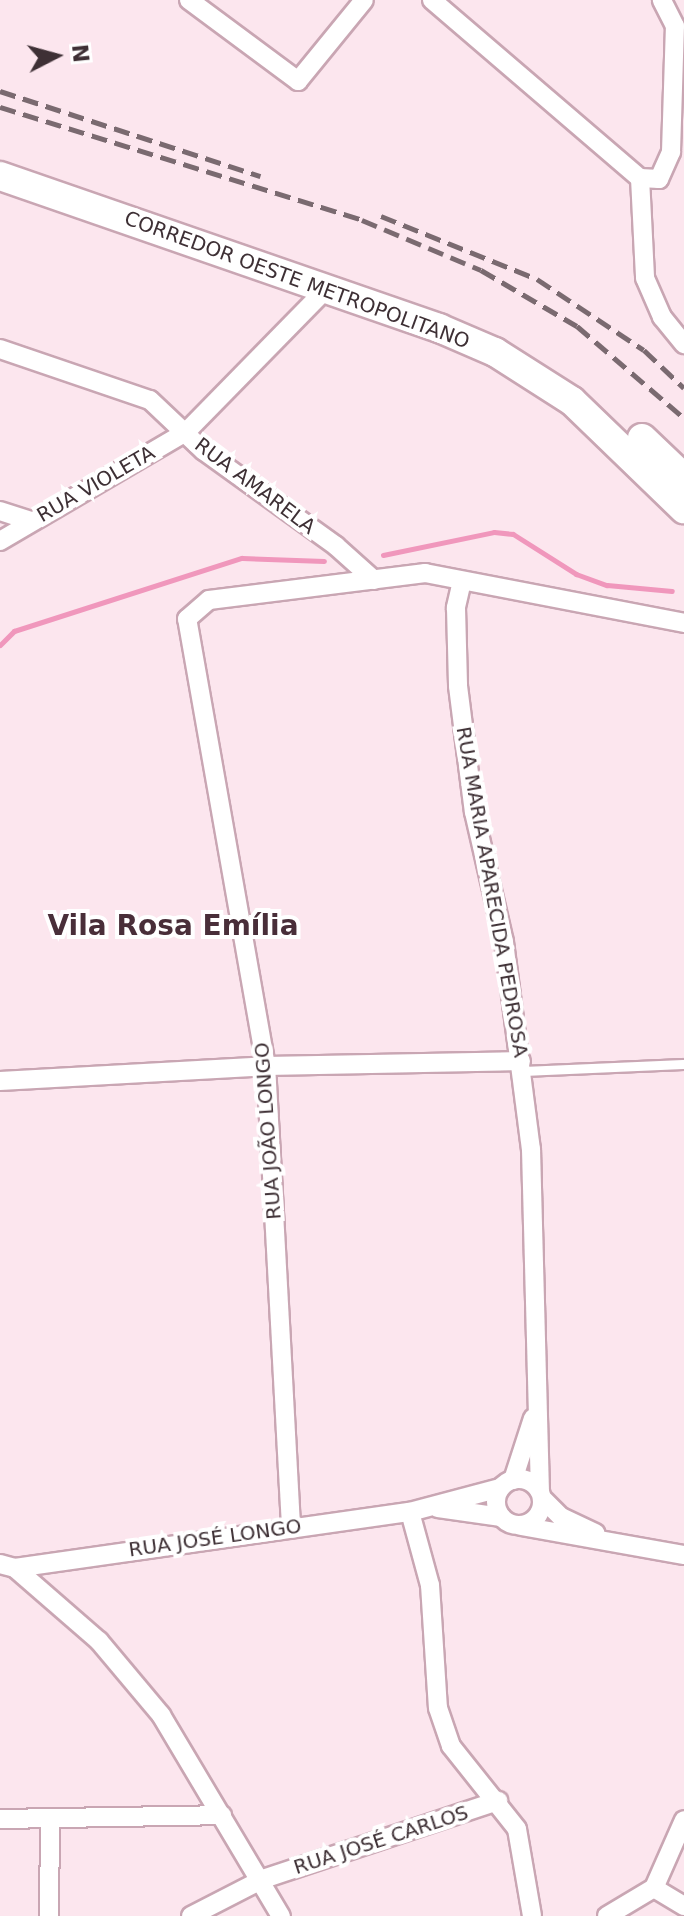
<!DOCTYPE html>
<html>
<head>
<meta charset="utf-8">
<style>
	body { margin:0 }
	#map { position:relative; width:684px; height:1916px; overflow:hidden; background:#fce6ee; font-family:"DejaVu Sans",sans-serif }
	div>[style] { position:absolute }
	.stream>* { height:5px; margin:-2.5px; padding:0 2.5px; transform-origin:2.5px; border-radius:2.5px; background:#f097bc }
	.roads { filter:drop-shadow(2px 0 #c9a6b3) drop-shadow(-2px 0 #c9a6b3) drop-shadow(0 2px #c9a6b3) drop-shadow(0 -2px #c9a6b3) }
	.lane>* { height:9px; margin:-4.5px; padding:0 4.5px; transform-origin:4.5px; border-radius:4.5px; background:#fff }
	.street>* { height:18px; margin:-9px; padding:0 9px; transform-origin:9px; border-radius:9px; background:#fff }
	.street>.ring { margin:-9px; padding:0; box-sizing:content-box; background:none; border:18px solid #fff; border-radius:50% }
	.primary>* { height:28px; margin:-14px; padding:0 14px; transform-origin:14px; border-radius:14px; background:#fff }
	.rail>* { height:5px; margin-top:-2.5px; transform-origin:0; background:repeating-linear-gradient(90deg,#7a6a70 0 16px,transparent 0 24px) }
	span { translate:-50% -50%; white-space:nowrap; text-align:center; line-height:1.15; -webkit-text-stroke:8px #fff; paint-order:stroke }
	.street-label { font-size:20px; color:#3e3035 }
	.district-label { font-size:28px; color:#492e39; font-weight:700 }
	.north { position:absolute; left:16px; top:16px; width:80px; height:80px; -webkit-text-stroke:6px #fff; paint-order:stroke; rotate:84deg; font-size:22px; font-weight:700; line-height:32px; text-align:center; color:#3e3035 }
	.north::after { content:''; display:block; margin:auto; width:28px; height:36px; background:#3e3035; clip-path:polygon(50% 0,100% 100%,50% 72%,0 100%) }
</style>
</head>
<body>
<div id="map">
	<div class="stream">
		<i style="left:383px;top:555px;width:113px;rotate:-11.7deg"></i>
		<i style="left:494px;top:532px;width:19px;rotate:6deg"></i>
		<i style="left:513px;top:534px;width:75px;rotate:32.4deg"></i>
		<i style="left:576px;top:574px;width:33px;rotate:20deg"></i>
		<i style="left:607px;top:585px;width:65px;rotate:5.3deg"></i>
		<i style="left:0;top:645px;width:20px;rotate:-45deg"></i>
		<i style="left:14px;top:631px;width:239px;rotate:-17.8deg"></i>
		<i style="left:242px;top:558px;width:82px;rotate:2.1deg"></i>
	</div>
	<div class="roads">
		<div class="lane">
			<i style="left:522px;top:1071px;width:162px;rotate:-2.5deg"></i>
		</div>
		<div class="street">
			<i style="left:189px;top:0;width:136px;rotate:36.6deg"></i>
			<i style="left:298px;top:81px;width:104px;rotate:-50.8deg"></i>
			<i style="left:432px;top:0;width:274px;rotate:40.6deg"></i>
			<i style="left:640px;top:178px;width:19px;rotate:3deg"></i>
			<i style="left:659px;top:179px;width:30px;rotate:-66deg"></i>
			<i style="left:671px;top:152px;width:126px;rotate:-88.2deg"></i>
			<i style="left:675px;top:26px;width:29px;rotate:-117deg"></i>
			<i style="left:640px;top:178px;width:100px;rotate:87.1deg"></i>
			<i style="left:645px;top:278px;width:43px;rotate:66.4deg"></i>
			<i style="left:662px;top:317px;width:35px;rotate:51deg"></i>
			<i style="left:0;top:349px;width:158px;rotate:18.8deg"></i>
			<i style="left:150px;top:400px;width:74px;rotate:43.4deg"></i>
			<i style="left:204px;top:451px;width:163px;rotate:35.7deg"></i>
			<i style="left:336px;top:546px;width:51px;rotate:41.8deg"></i>
			<i style="left:0;top:511px;width:32px;rotate:18deg"></i>
			<i style="left:0;top:541px;width:216px;rotate:-30.4deg"></i>
			<i style="left:186px;top:432px;width:200px;rotate:-45.6deg"></i>
			<i style="left:462px;top:581px;width:28px;rotate:103deg"></i>
			<i style="left:456px;top:608px;width:78px;rotate:88.5deg"></i>
			<i style="left:458px;top:686px;width:127px;rotate:82.8deg"></i>
			<i style="left:474px;top:812px;width:133px;rotate:77deg"></i>
			<i style="left:504px;top:942px;width:209px;rotate:82.6deg"></i>
			<i style="left:531px;top:1149px;width:342px;rotate:88.5deg"></i>
			<i style="left:0;top:1081px;width:266px;rotate:-3.2deg"></i>
			<i style="left:266px;top:1066px;width:255px;rotate:-1.1deg"></i>
			<i class="ring" style="left:496px;top:1479px;width:28px;height:28px"></i>
			<i style="left:513px;top:1480px;width:65px;rotate:-72.1deg"></i>
			<i style="left:542px;top:1498px;width:27px;rotate:45deg"></i>
			<i style="left:561px;top:1517px;width:38px;rotate:25deg"></i>
			<i style="left:438px;top:1508px;width:64px;rotate:8.1deg"></i>
			<i style="left:410px;top:1512px;width:76px;rotate:74.7deg"></i>
			<i style="left:430px;top:1585px;width:123px;rotate:86.3deg"></i>
			<i style="left:438px;top:1708px;width:40px;rotate:71.1deg"></i>
			<i style="left:451px;top:1746px;width:106px;rotate:51.5deg"></i>
			<i style="left:517px;top:1829px;width:88px;rotate:80.2deg"></i>
			<i style="left:291px;top:1526px;width:461px;rotate:-93.1deg"></i>
			<i style="left:266px;top:1066px;width:454px;rotate:-100deg"></i>
			<i style="left:187px;top:619px;width:29px;rotate:-41deg"></i>
			<i style="left:209px;top:600px;width:218px;rotate:-7.1deg"></i>
			<i style="left:425px;top:573px;width:264px;rotate:10.9deg"></i>
			<i style="left:521px;top:1526px;width:166px;rotate:10.1deg"></i>
			<i style="left:0;top:1564px;width:16px;rotate:15deg"></i>
			<i style="left:15px;top:1568px;width:399px;rotate:-8.1deg"></i>
			<i style="left:410px;top:1512px;width:93px;rotate:-14.9deg"></i>
			<i style="left:15px;top:1568px;width:111px;rotate:41deg"></i>
			<i style="left:99px;top:1641px;width:97px;rotate:50deg"></i>
			<i style="left:161px;top:1715px;width:234px;rotate:59.2deg"></i>
			<i style="left:0;top:1819px;width:222px;rotate:-1deg"></i>
			<i style="left:654px;top:1888px;width:35px;rotate:31deg"></i>
			<i style="left:49px;top:1916px;width:97px;rotate:-89.4deg"></i>
			<i style="left:191px;top:1916px;width:81px;rotate:-27.2deg"></i>
			<i style="left:263px;top:1879px;width:248px;rotate:-18.4deg"></i>
			<i style="left:607px;top:1916px;width:55px;rotate:-30.8deg"></i>
			<i style="left:654px;top:1888px;width:74px;rotate:-66.2deg"></i>
		</div>
		<div class="primary">
			<i style="left:0;top:176px;width:465px;rotate:19.1deg"></i>
			<i style="left:439px;top:328px;width:61px;rotate:23.2deg"></i>
			<i style="left:495px;top:352px;width:91px;rotate:32.5deg"></i>
			<i style="left:572px;top:401px;width:156px;rotate:44deg"></i>
			<i style="left:642px;top:438px;width:58px;rotate:43.6deg"></i>
		</div>
	</div>
	<div class="rail">
		<i style="left:0;top:91px;width:274px;rotate:18.1deg"></i>
		<i style="left:0;top:107px;width:379px;rotate:17.3deg"></i>
		<i style="left:362px;top:220px;width:129px;rotate:22.8deg"></i>
		<i style="left:481px;top:270px;width:111px;rotate:30.3deg"></i>
		<i style="left:577px;top:326px;width:141px;rotate:40.7deg"></i>
		<i style="left:381px;top:216px;width:168px;rotate:22deg"></i>
		<i style="left:537px;top:279px;width:128px;rotate:33.6deg"></i>
		<i style="left:644px;top:350px;width:55px;rotate:43.5deg"></i>
	</div>
	<div class="street-label">
		<span style="left:297px;top:280px;rotate:20deg">CORREDOR OESTE METROPOLITANO</span>
		<span style="left:96px;top:484px;rotate:-30deg">RUA VIOLETA</span>
		<span style="left:255px;top:486px;rotate:37deg">RUA AMARELA</span>
		<span style="left:492px;top:892px;rotate:80deg">RUA MARIA APARECIDA PEDROSA</span>
		<span style="left:268px;top:1131px;rotate:-94deg">RUA JOÃO LONGO</span>
		<span style="left:215px;top:1538px;rotate:-8deg">RUA JOSÉ LONGO</span>
		<span style="left:381px;top:1840px;rotate:-18deg">RUA JOSÉ CARLOS</span>
	</div>
	<div class="district-label">
		<span style="left:173px;top:926px">Vila Rosa Emília</span>
	</div>
	<div class="north">N</div>
</div>
</body>
</html>
